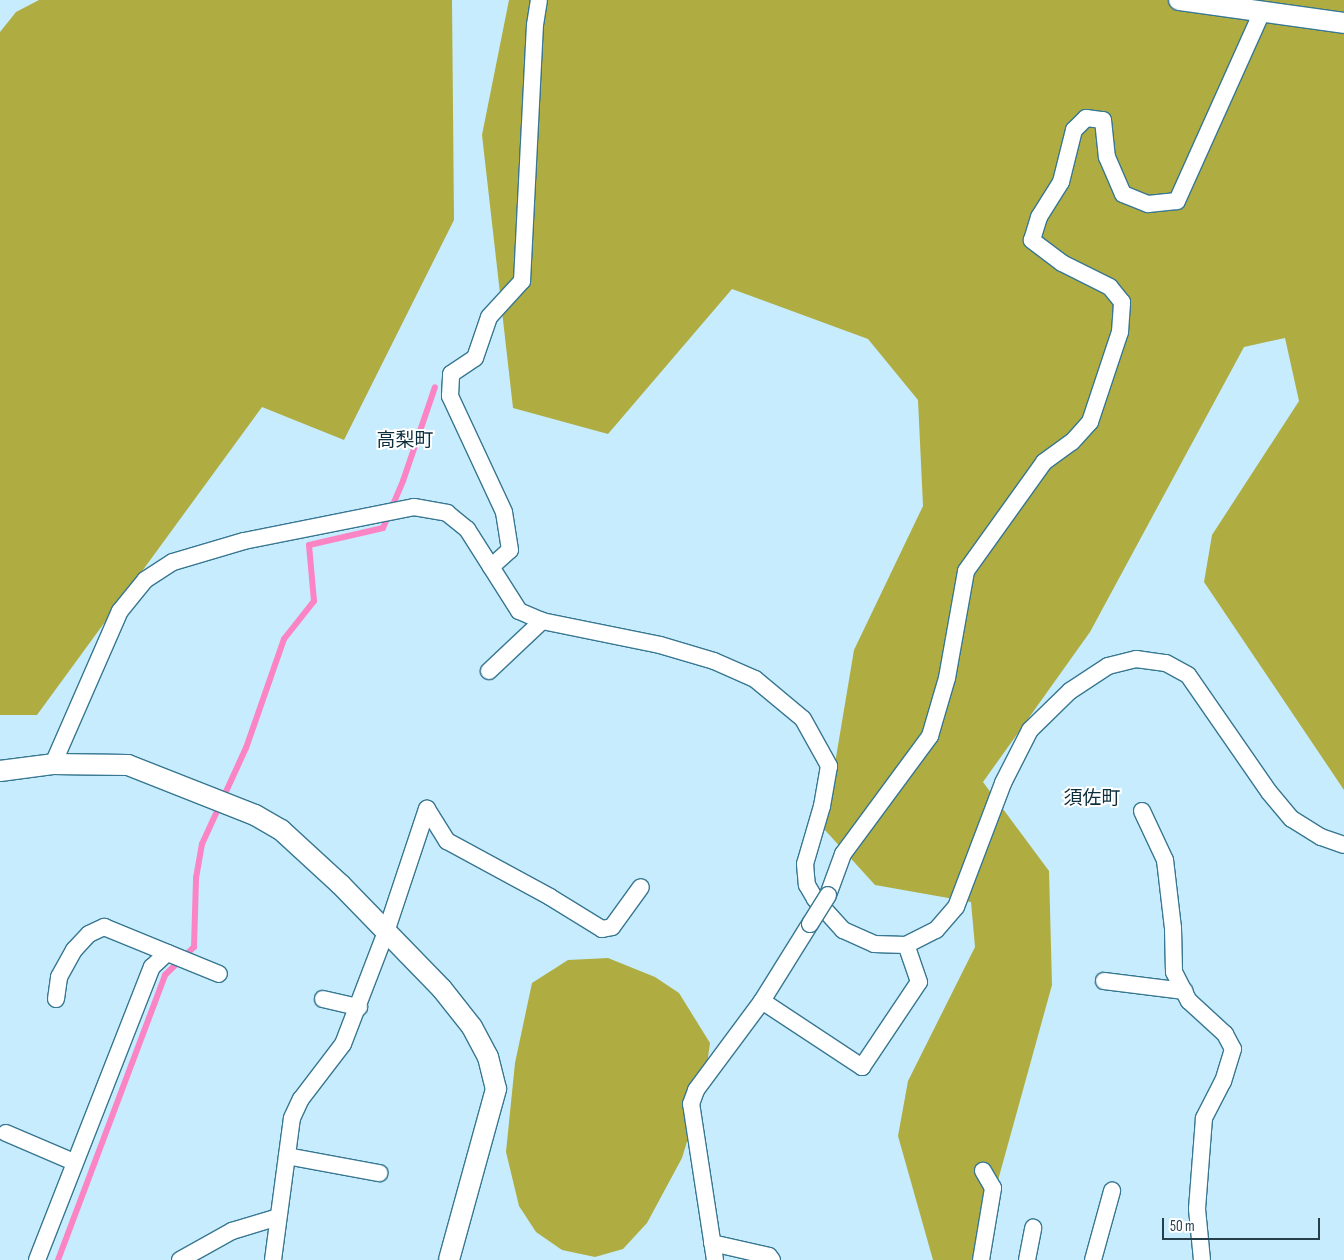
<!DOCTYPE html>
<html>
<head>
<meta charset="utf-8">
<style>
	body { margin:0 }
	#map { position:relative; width:1344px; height:1260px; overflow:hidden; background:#c6ecfe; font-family:"Sofia Sans Condensed","Noto Sans JP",sans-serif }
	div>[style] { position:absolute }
	.forest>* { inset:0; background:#afad41 }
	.stream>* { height:6px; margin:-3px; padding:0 3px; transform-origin:3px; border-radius:3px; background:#fb84c4 }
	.roads { filter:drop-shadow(1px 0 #387791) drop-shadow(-1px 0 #387791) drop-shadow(0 1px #387791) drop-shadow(0 -1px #387791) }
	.minor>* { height:16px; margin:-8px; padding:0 8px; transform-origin:8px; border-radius:8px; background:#fff }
	.tertiary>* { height:20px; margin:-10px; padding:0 10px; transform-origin:10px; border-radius:10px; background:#fff }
	.bridges { filter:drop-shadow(1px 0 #387791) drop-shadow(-1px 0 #387791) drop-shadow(0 1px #387791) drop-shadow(0 -1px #387791) }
	.minor-bridge>* { height:16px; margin:-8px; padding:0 8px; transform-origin:8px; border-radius:8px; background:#fff }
	span { translate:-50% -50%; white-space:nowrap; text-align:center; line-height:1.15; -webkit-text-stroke:4px #fff; paint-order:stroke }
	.quarter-label { font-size:19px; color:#0d2f3d }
	.scale { position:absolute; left:1162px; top:1218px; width:158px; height:22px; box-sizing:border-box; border:2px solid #253f4b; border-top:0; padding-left:6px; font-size:15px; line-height:18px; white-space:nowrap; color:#253f4b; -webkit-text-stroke:4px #fff; paint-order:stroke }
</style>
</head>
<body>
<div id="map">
	<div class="forest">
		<i style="clip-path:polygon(39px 0,452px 0,454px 220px,344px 440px,262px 407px,37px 715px,0 715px,0 32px,16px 12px)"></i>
		<i style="clip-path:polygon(509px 0,1344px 0,1344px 790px,1204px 582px,1212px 535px,1299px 401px,1285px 338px,1244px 347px,1090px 632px,983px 782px,1049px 871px,1052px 985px,976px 1260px,933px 1260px,898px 1136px,908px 1081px,975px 947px,971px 902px,875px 885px,824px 829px,854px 650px,923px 506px,918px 400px,868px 339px,732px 289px,608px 434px,513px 408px,482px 135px)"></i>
		<i style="clip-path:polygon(608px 958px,655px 977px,679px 993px,710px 1043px,704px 1086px,682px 1158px,647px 1223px,623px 1249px,595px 1257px,562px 1250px,536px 1232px,519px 1206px,506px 1152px,515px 1063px,532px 983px,568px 960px)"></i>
	</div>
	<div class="stream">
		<i style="left:58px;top:1260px;width:304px;rotate:-69.4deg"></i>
		<i style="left:165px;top:975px;width:40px;rotate:-44deg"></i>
		<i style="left:194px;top:947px;width:69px;rotate:-88.3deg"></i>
		<i style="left:196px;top:878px;width:35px;rotate:-80deg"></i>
		<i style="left:202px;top:844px;width:106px;rotate:-65.4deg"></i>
		<i style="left:246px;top:748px;width:115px;rotate:-70.8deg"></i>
		<i style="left:284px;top:639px;width:48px;rotate:-51.7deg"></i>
		<i style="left:314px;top:601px;width:56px;rotate:-95.1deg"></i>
		<i style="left:309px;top:545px;width:76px;rotate:-12.9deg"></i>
		<i style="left:383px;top:528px;width:51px;rotate:-66.9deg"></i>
		<i style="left:403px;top:481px;width:99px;rotate:-71.2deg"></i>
	</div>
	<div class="roads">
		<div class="minor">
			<i style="left:491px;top:567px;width:25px;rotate:-42deg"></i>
			<i style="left:510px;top:550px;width:38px;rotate:-99deg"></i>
			<i style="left:504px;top:512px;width:128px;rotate:-115deg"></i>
			<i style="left:450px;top:396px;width:22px;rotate:-87deg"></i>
			<i style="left:451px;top:374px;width:29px;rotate:-34deg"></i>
			<i style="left:475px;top:358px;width:43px;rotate:-71.1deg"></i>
			<i style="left:489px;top:317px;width:49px;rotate:-47.5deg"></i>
			<i style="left:522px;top:281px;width:256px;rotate:-87.1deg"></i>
			<i style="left:535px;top:25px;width:25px;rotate:-81deg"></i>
			<i style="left:489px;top:671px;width:73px;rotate:-43.3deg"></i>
			<i style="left:53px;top:764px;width:167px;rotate:-66.4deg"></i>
			<i style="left:120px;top:611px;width:40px;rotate:-51deg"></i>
			<i style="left:145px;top:580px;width:33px;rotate:-33deg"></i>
			<i style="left:173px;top:562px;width:74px;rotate:-16.5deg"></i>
			<i style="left:244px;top:541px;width:173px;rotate:-11.3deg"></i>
			<i style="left:414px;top:507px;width:34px;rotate:10deg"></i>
			<i style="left:447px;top:513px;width:26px;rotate:39deg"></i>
			<i style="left:467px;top:529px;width:97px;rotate:57.6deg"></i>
			<i style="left:519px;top:611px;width:25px;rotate:23deg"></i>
			<i style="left:542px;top:621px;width:120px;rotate:11.5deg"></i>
			<i style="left:660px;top:645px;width:56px;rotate:16.5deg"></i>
			<i style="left:714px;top:661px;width:45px;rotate:23.7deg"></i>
			<i style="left:755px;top:679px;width:62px;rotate:39.8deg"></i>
			<i style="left:803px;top:719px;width:54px;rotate:61deg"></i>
			<i style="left:829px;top:766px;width:41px;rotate:99.9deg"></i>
			<i style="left:822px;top:806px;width:60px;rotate:106.3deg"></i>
			<i style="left:805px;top:864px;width:21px;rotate:85deg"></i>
			<i style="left:807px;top:885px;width:16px;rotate:60deg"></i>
			<i style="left:815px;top:899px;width:42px;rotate:47.9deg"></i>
			<i style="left:843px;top:930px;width:34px;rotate:24deg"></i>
			<i style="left:874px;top:944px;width:32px;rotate:2deg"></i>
			<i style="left:906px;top:945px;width:34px;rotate:-27deg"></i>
			<i style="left:936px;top:930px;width:30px;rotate:-49deg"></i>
			<i style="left:956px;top:907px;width:133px;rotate:-69.2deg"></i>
			<i style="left:1003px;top:783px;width:59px;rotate:-63deg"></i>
			<i style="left:1030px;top:730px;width:56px;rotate:-44.3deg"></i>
			<i style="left:1070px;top:691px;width:45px;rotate:-33.3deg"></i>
			<i style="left:1108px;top:666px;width:29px;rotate:-14deg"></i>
			<i style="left:1136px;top:659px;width:30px;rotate:8deg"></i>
			<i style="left:1166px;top:663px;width:25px;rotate:29deg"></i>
			<i style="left:1188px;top:675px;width:142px;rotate:55.3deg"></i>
			<i style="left:1269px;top:792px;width:35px;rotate:50deg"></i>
			<i style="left:1292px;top:819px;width:34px;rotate:32deg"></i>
			<i style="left:1321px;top:837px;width:24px;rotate:19deg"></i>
			<i style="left:1142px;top:811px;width:54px;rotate:64.9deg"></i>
			<i style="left:1165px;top:860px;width:68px;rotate:83.3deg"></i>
			<i style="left:1173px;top:928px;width:44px;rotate:88.7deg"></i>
			<i style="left:1174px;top:972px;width:33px;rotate:63deg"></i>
			<i style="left:1189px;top:1001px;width:49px;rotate:42.5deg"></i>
			<i style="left:1225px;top:1034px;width:17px;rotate:62deg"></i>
			<i style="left:1233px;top:1049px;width:34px;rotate:107deg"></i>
			<i style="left:1223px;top:1081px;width:42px;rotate:117.2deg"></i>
			<i style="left:1204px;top:1118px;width:91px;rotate:94.4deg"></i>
			<i style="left:1197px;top:1209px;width:51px;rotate:84.4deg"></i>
			<i style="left:828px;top:895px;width:44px;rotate:-69.9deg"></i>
			<i style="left:843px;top:854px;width:147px;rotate:-53.6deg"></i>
			<i style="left:930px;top:736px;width:60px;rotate:-73.7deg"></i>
			<i style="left:947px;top:678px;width:109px;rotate:-79.9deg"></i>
			<i style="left:966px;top:571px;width:134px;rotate:-54.4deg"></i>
			<i style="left:1044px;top:462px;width:34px;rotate:-36deg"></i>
			<i style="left:1072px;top:442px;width:27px;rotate:-48deg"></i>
			<i style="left:1090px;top:422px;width:95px;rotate:-71.6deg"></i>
			<i style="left:1120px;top:332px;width:30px;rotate:-86deg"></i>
			<i style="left:1122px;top:302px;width:19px;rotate:-129deg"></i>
			<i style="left:1110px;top:287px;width:54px;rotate:-153.4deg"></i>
			<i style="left:1062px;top:263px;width:38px;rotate:-143deg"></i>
			<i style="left:1032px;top:240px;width:24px;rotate:-73deg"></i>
			<i style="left:1039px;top:217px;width:41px;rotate:-57.8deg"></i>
			<i style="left:1061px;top:182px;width:54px;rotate:-76deg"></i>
			<i style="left:1074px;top:130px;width:17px;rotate:-45deg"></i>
			<i style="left:1086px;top:118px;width:17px;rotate:7deg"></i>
			<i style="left:1103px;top:120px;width:37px;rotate:84deg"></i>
			<i style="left:1107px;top:157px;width:40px;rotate:66.6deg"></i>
			<i style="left:1123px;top:194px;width:27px;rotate:22deg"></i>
			<i style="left:1148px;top:204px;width:29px;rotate:-6deg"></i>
			<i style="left:1177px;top:201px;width:207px;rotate:-65.8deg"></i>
			<i style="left:1104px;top:981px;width:81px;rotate:7.1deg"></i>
			<i style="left:56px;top:999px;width:22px;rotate:-82deg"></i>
			<i style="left:59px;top:977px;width:31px;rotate:-61deg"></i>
			<i style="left:74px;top:950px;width:22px;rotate:-47deg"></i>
			<i style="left:89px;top:934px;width:17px;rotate:-25deg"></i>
			<i style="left:104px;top:927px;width:124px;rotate:22.2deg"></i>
			<i style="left:323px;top:999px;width:37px;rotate:13deg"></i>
			<i style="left:762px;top:1001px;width:120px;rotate:33.4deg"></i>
			<i style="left:862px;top:1067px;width:102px;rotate:-56.2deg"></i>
			<i style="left:919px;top:982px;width:39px;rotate:-109deg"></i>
			<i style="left:6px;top:1133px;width:74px;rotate:23.1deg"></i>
			<i style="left:287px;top:1156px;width:94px;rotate:10.5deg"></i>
			<i style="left:712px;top:1243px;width:58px;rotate:12.8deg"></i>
			<i style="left:769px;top:1256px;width:5px;rotate:53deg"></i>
			<i style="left:37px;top:1260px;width:315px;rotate:-68.6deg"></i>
			<i style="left:152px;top:967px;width:21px;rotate:-43deg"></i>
			<i style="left:180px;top:1260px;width:60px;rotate:-29.1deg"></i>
			<i style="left:232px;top:1231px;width:48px;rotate:-16.9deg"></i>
			<i style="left:273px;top:1260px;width:143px;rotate:-82.4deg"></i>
			<i style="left:292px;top:1118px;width:21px;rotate:-65deg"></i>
			<i style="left:301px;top:1099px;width:69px;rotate:-52.6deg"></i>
			<i style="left:343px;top:1044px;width:120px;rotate:-69deg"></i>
			<i style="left:386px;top:932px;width:130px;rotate:-71.6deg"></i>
			<i style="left:427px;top:809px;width:38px;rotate:58deg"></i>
			<i style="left:447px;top:841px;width:117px;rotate:28.5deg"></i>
			<i style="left:550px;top:897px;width:61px;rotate:31.6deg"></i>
			<i style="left:602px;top:929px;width:10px;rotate:-11deg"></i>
			<i style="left:612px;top:927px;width:49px;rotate:-54.1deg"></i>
			<i style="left:715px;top:1260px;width:158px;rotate:-98.7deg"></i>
			<i style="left:691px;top:1104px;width:15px;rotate:-70deg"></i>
			<i style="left:696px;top:1090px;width:111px;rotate:-53.4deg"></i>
			<i style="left:762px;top:1001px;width:91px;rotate:-58.1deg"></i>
			<i style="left:981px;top:1260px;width:73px;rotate:-80.5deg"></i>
			<i style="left:993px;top:1188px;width:20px;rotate:-120deg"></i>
			<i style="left:1027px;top:1260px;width:33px;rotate:-79deg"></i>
			<i style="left:1093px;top:1260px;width:72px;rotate:-74.6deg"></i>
		</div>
		<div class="tertiary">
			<i style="left:1179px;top:0;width:167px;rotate:7.9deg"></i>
			<i style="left:0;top:771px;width:53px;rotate:-7.5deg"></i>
			<i style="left:53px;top:764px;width:75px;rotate:0.8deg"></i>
			<i style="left:128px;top:765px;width:136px;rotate:21.5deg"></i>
			<i style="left:255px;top:815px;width:30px;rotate:30deg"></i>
			<i style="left:281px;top:830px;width:80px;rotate:42.5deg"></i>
			<i style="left:340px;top:884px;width:146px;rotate:45.8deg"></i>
			<i style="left:442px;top:989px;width:48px;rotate:51.7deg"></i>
			<i style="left:472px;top:1027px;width:34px;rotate:62deg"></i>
			<i style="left:488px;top:1057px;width:33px;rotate:76deg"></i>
			<i style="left:496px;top:1089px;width:177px;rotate:105.4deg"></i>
		</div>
	</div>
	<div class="bridges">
		<div class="minor-bridge">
			<i style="left:810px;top:924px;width:34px;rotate:-58deg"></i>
		</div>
	</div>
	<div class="quarter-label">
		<span style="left:405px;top:441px">高梨町</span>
		<span style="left:1092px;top:799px">須佐町</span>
	</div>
	<div class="scale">50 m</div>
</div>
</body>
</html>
